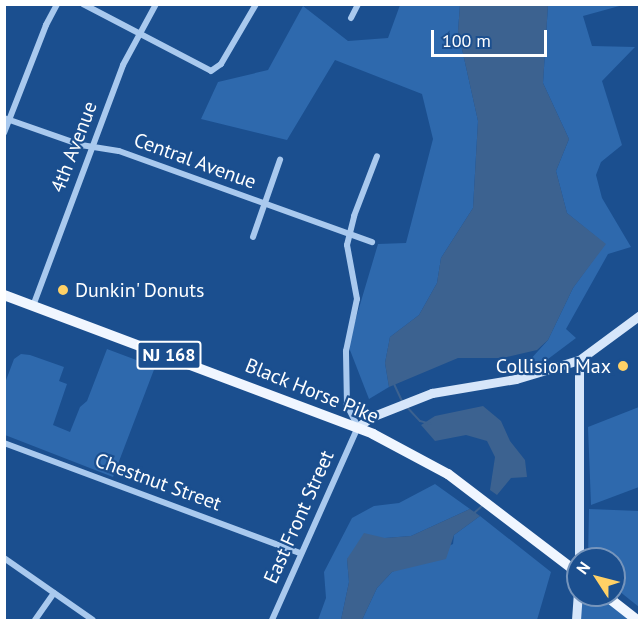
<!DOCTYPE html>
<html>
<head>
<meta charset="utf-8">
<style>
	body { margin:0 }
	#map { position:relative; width:644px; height:625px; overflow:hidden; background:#1b4f8f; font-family:"PT Sans",sans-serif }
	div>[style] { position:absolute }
	.green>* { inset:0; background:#2e69ad }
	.water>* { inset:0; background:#3c6290 }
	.stream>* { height:2px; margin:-1px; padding:0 1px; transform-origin:1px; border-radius:1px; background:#3c6290 }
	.street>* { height:6px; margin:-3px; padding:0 3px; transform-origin:3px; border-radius:3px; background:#a9c9ee }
	.secondary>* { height:9px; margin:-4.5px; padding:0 4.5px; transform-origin:4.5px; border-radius:4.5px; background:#d6e6fa }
	.primary>* { height:10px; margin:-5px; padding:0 5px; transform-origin:5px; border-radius:5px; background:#f0f6ff }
	.dots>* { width:16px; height:16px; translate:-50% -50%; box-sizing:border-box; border:3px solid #1b4f8f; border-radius:50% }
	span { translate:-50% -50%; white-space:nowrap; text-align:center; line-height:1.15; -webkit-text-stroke:4.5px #1b4f8f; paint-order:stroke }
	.shield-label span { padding:2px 4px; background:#1b4f8f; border:2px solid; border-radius:4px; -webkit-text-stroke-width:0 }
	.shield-label { font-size:18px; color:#fff; font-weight:700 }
	.street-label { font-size:20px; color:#fff }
	.poi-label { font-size:20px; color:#fff }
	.left { translate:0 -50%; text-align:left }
	.right { translate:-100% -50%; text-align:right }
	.frame { position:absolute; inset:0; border:6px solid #fff; pointer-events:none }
	.north { position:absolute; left:566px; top:547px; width:60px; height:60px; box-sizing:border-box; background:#1b4f8f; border:2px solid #7695bc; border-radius:50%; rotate:306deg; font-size:16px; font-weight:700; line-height:24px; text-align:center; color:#fff }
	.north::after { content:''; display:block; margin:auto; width:21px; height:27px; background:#ffd166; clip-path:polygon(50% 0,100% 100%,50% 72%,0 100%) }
	.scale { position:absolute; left:431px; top:30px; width:116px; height:27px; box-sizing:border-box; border:3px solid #fff; border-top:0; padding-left:8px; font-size:18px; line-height:21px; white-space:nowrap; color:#fff; -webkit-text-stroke:4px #1b4f8f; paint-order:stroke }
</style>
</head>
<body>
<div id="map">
	<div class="green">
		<i style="clip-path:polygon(400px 5px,460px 5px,458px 31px,478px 121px,473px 208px,441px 258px,437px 283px,419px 315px,390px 337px,385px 363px,389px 387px,369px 399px,348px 345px,378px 244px,406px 243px,433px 139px,422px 94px,335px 60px,287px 140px,201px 119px,218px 82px,268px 70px,303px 6px,348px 41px,388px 38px)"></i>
		<i style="clip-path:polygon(548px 5px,623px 5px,583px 16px,592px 46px,635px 47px,602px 81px,622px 145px,601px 162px,596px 175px,602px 198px,631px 247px,608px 254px,566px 329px,576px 338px,544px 362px,529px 361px,548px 340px,573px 288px,605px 244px,567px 213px,556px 171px,569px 139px,543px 83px)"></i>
		<i style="clip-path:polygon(107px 349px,155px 367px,113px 477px,5px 435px,5px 383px,14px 359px,21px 354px,30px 355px,64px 367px,59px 381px,67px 384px,53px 425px,70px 432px,80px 407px,87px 401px)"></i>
		<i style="clip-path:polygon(639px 407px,639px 487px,591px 505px,588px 427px)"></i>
		<i style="clip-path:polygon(435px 484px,470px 509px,411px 536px,385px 538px,347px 559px,349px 582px,341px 620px,318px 620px,326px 598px,324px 572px,352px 518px,374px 506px,399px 503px)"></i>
		<i style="clip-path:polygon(589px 509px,639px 511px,639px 607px,614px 587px,614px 559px,588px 559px)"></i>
		<i style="clip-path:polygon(480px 516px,551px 572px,537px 620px,362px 620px,377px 588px,392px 572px,453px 544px,454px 535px)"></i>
		<i style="clip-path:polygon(578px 595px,605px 595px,637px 620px,576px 620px)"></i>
	</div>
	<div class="water">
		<i style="clip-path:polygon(460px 5px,548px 5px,543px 83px,569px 139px,556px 171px,567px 213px,606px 244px,573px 288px,548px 340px,537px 350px,502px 358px,458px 358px,389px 387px,385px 363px,390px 337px,419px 315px,437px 283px,441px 258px,473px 208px,478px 121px,458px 31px)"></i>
		<i style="clip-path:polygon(483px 406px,501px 421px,510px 441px,525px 460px,527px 477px,511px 478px,497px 495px,490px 490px,495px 457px,487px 441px,466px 435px,435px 441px,421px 425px,435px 416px)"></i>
		<i style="clip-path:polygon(470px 509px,480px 516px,454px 535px,446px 559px,392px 572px,377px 588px,362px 620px,341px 620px,349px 582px,347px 559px,364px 533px,385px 538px,411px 536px)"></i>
	</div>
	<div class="stream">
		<i style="left:394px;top:384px;width:19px;rotate:65deg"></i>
		<i style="left:405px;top:405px;width:22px;rotate:47deg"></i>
		<i style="left:420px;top:421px;width:11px;rotate:15deg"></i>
		<i style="left:473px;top:514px;width:12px;rotate:-42deg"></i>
	</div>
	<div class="street">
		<i style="left:83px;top:4px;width:144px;rotate:27.6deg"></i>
		<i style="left:211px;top:71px;width:12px;rotate:-35deg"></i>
		<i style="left:221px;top:64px;width:69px;rotate:-59.7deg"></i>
		<i style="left:351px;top:18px;width:16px;rotate:-63deg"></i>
		<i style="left:4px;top:118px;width:82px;rotate:19.3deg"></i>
		<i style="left:81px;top:145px;width:38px;rotate:9deg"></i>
		<i style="left:119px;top:151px;width:269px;rotate:19.8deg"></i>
		<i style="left:4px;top:133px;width:116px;rotate:-68.7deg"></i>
		<i style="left:46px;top:25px;width:24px;rotate:-62deg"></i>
		<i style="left:253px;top:237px;width:82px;rotate:-70.7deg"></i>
		<i style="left:33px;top:306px;width:257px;rotate:-69.5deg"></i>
		<i style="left:123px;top:65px;width:69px;rotate:-61.6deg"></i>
		<i style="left:4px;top:443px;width:316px;rotate:20.4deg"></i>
		<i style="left:4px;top:558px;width:108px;rotate:34.9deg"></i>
		<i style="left:35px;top:620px;width:33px;rotate:-55deg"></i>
		<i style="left:272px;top:620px;width:211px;rotate:-66deg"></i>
		<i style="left:358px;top:427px;width:25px;rotate:-117deg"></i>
		<i style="left:347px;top:405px;width:54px;rotate:-91.1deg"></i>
		<i style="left:346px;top:351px;width:53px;rotate:-78.1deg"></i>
		<i style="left:357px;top:299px;width:55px;rotate:-100.5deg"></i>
		<i style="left:347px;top:245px;width:30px;rotate:-76deg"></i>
		<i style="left:354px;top:216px;width:64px;rotate:-69deg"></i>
	</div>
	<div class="secondary">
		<i style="left:358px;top:427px;width:16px;rotate:-38deg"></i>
		<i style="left:371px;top:417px;width:66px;rotate:-21.5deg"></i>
		<i style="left:432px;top:393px;width:85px;rotate:-9.5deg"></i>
		<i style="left:516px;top:379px;width:66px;rotate:-16.8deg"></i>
		<i style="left:579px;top:360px;width:76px;rotate:-36.4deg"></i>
		<i style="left:579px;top:559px;width:199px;rotate:-90deg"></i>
		<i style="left:576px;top:620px;width:32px;rotate:-86deg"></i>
	</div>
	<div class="primary">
		<i style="left:4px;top:295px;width:394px;rotate:20.6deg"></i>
		<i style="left:373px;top:434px;width:85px;rotate:28.1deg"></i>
		<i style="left:448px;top:474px;width:163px;rotate:37.3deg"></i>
		<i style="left:605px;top:595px;width:41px;rotate:38deg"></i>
	</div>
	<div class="dots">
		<i style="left:63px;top:290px;background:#ffd166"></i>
		<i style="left:623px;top:366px;background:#ffd166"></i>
	</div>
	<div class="shield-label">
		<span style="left:169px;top:355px">NJ 168</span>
	</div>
	<div class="street-label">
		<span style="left:74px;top:147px;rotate:-69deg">4th Avenue</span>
		<span style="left:195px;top:161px;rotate:20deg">Central Avenue</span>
		<span style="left:312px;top:391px;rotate:22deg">Black Horse Pike</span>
		<span style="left:158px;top:482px;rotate:20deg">Chestnut Street</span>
		<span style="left:299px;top:517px;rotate:-66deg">East Front Street</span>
	</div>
	<div class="poi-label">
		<span class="left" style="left:75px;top:290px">Dunkin' Donuts</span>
		<span class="right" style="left:611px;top:366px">Collision Max</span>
	</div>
	<div class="frame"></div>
	<div class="north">N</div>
	<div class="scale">100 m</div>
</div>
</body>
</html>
